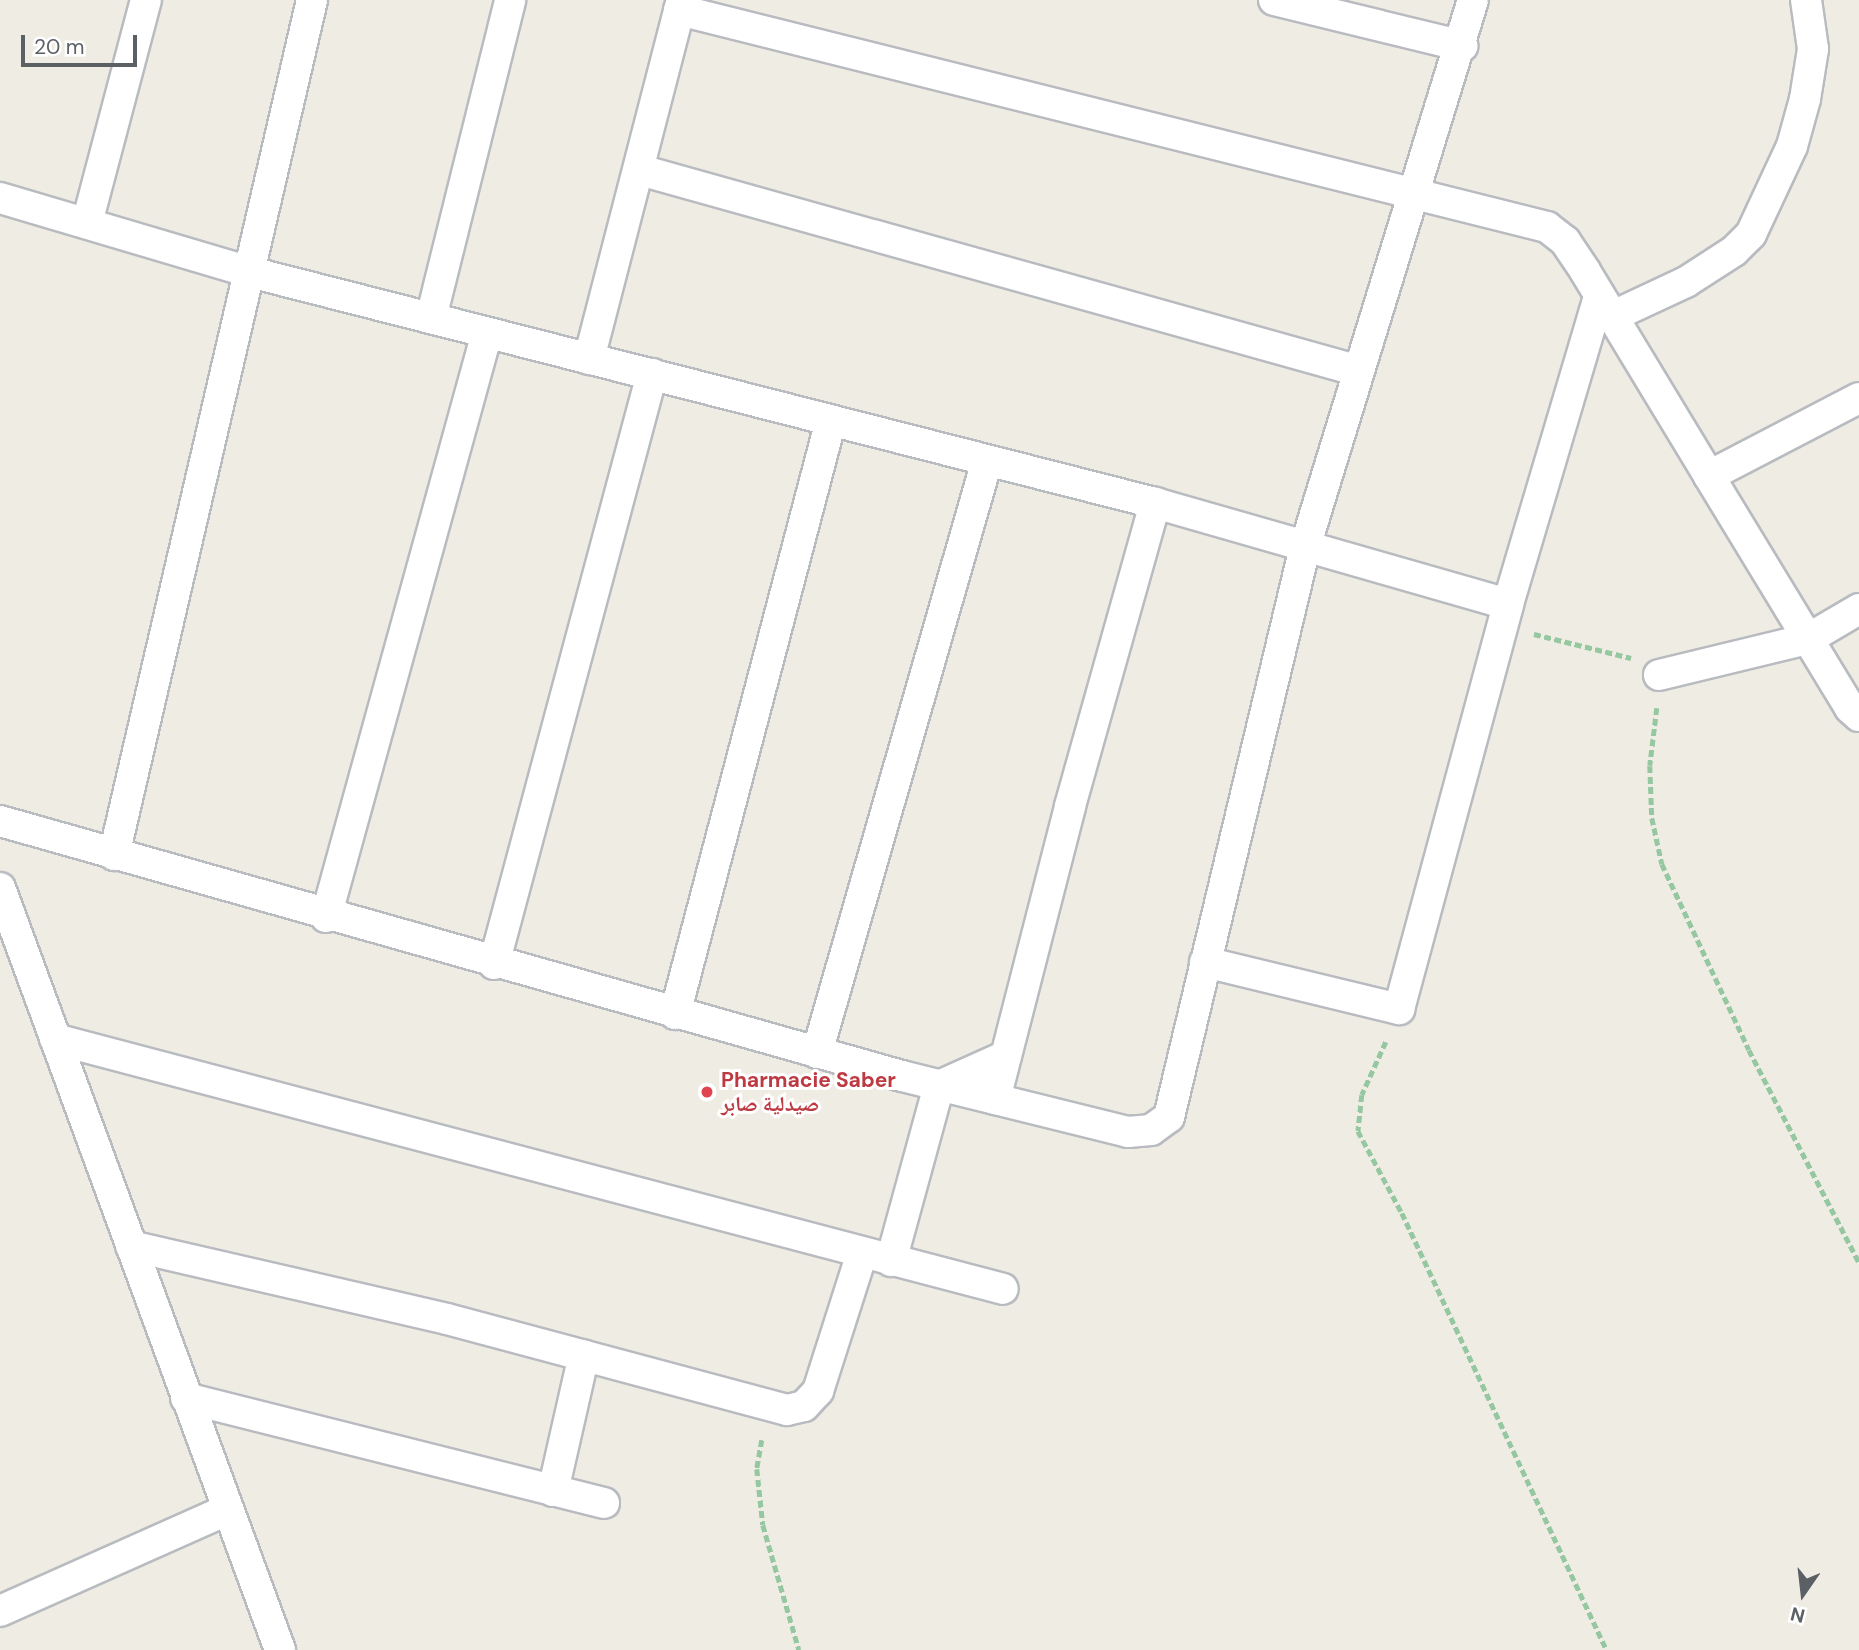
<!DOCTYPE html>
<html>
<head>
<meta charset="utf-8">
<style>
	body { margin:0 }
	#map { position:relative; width:1859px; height:1650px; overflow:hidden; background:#efece3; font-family:"DM Sans","Noto Naskh Arabic",sans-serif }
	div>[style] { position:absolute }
	.path>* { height:4.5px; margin-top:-2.25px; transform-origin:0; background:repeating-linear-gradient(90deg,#95c7a1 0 7px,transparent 0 10.5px) }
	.roads { filter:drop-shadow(2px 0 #b8bbc0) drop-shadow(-2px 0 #b8bbc0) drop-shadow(0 2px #b8bbc0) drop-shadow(0 -2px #b8bbc0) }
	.street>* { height:30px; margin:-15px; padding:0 15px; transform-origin:15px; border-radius:15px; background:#fff }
	.dots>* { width:19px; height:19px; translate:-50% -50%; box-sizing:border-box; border:4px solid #fff; border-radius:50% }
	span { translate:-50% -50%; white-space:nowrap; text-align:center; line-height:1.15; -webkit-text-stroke:6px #fff; paint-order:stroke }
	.health-label { font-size:21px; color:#be3a42; font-weight:700 }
	.left { translate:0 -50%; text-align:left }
	.north { position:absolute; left:1768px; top:1559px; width:70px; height:70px; -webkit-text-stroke:5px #fff; paint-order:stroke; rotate:194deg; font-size:19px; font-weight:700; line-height:28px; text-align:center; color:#5b6065 }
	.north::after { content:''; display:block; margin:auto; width:24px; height:32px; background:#5b6065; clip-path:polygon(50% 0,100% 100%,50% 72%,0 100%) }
	.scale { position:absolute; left:21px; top:35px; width:116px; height:32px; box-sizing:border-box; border:4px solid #5b6065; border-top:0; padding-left:9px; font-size:21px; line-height:24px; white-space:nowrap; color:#5b6065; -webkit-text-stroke:5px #fff; paint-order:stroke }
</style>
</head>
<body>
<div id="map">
	<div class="path">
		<i style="left:1534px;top:634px;width:100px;rotate:13.9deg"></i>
		<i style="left:1657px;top:708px;width:58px;rotate:96.9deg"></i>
		<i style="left:1650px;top:766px;width:52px;rotate:87.8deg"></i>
		<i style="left:1652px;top:818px;width:47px;rotate:77.7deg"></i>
		<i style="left:1662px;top:864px;width:205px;rotate:64.9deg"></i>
		<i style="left:1749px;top:1050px;width:239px;rotate:62.6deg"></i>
		<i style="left:1386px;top:1042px;width:58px;rotate:114.4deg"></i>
		<i style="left:1362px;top:1095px;width:36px;rotate:96deg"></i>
		<i style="left:1358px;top:1131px;width:93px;rotate:61.8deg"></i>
		<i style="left:1402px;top:1213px;width:483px;rotate:64.9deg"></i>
		<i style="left:762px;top:1440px;width:29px;rotate:100deg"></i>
		<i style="left:757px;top:1469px;width:56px;rotate:83.9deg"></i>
		<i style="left:763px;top:1525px;width:130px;rotate:73.9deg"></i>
	</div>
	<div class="roads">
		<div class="street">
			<i style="left:1274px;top:0;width:194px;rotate:13.7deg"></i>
			<i style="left:679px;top:10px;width:895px;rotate:14.04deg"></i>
			<i style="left:1547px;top:227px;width:23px;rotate:38deg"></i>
			<i style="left:1565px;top:241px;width:36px;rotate:56deg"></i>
			<i style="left:1585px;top:271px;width:240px;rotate:58.8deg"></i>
			<i style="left:1709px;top:476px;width:169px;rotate:-27.5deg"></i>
			<i style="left:640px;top:170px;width:743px;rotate:15.61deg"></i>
			<i style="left:0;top:198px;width:261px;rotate:16.5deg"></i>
			<i style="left:250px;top:272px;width:934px;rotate:14.32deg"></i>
			<i style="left:1155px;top:503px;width:367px;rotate:16deg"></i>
			<i style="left:87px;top:223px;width:231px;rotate:-75.2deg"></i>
			<i style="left:1611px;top:317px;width:83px;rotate:-25deg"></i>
			<i style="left:1686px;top:282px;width:57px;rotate:-32.9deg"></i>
			<i style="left:1734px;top:251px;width:24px;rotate:-45deg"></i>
			<i style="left:1751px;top:234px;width:97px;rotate:-65deg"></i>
			<i style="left:1792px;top:146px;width:49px;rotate:-74.5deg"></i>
			<i style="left:1805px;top:99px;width:51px;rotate:-80.9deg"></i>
			<i style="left:1813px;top:49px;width:49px;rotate:-98.1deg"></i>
			<i style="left:431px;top:318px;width:328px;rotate:-76deg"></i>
			<i style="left:589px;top:359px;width:371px;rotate:-75.5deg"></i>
			<i style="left:1709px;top:476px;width:271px;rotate:58.7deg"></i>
			<i style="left:1850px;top:708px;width:12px;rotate:42deg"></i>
			<i style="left:1659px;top:675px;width:153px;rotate:-13.6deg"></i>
			<i style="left:1808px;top:639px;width:59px;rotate:-30.5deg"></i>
			<i style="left:0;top:821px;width:937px;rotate:15.79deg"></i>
			<i style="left:902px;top:1076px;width:233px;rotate:13.9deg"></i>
			<i style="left:1128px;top:1132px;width:23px;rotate:-5deg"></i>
			<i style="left:1151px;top:1130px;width:22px;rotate:-36deg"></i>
			<i style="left:1169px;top:1117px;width:586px;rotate:-76.58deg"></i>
			<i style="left:1305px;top:547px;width:572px;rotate:-72.93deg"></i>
			<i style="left:114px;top:855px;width:878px;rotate:-76.96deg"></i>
			<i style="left:0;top:888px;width:812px;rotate:69.82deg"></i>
			<i style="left:326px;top:917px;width:606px;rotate:-74.59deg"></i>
			<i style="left:1205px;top:962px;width:200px;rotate:13.6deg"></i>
			<i style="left:1399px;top:1009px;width:419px;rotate:-74.9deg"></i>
			<i style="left:1508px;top:604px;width:321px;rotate:-73.5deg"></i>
			<i style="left:494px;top:964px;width:611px;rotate:-75.01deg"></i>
			<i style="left:675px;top:1014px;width:614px;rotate:-75.28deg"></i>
			<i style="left:55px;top:1039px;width:980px;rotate:14.77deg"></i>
			<i style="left:817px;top:1053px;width:616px;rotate:-73.98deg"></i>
			<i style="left:995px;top:1099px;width:302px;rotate:-75.6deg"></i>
			<i style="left:1070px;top:806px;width:315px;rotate:-74.3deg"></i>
			<i style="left:131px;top:1246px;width:324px;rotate:13deg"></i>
			<i style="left:447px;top:1319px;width:352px;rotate:15deg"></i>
			<i style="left:787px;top:1410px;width:17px;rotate:-13deg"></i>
			<i style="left:804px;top:1406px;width:21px;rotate:-47deg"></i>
			<i style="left:818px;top:1391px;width:145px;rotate:-72.3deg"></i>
			<i style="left:891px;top:1261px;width:181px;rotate:-74.7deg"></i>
			<i style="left:939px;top:1086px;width:73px;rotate:-24.1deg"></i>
			<i style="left:186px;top:1398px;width:431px;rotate:14.1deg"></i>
			<i style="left:553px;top:1491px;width:139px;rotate:-77.2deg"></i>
			<i style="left:0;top:1611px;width:248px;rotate:-24deg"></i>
		</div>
	</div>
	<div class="dots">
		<i style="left:707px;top:1092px;background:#e0444e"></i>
	</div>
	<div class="health-label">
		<span class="left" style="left:721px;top:1092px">Pharmacie Saber<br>صيدلية صابر</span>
	</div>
	<div class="north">N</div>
	<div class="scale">20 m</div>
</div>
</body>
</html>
